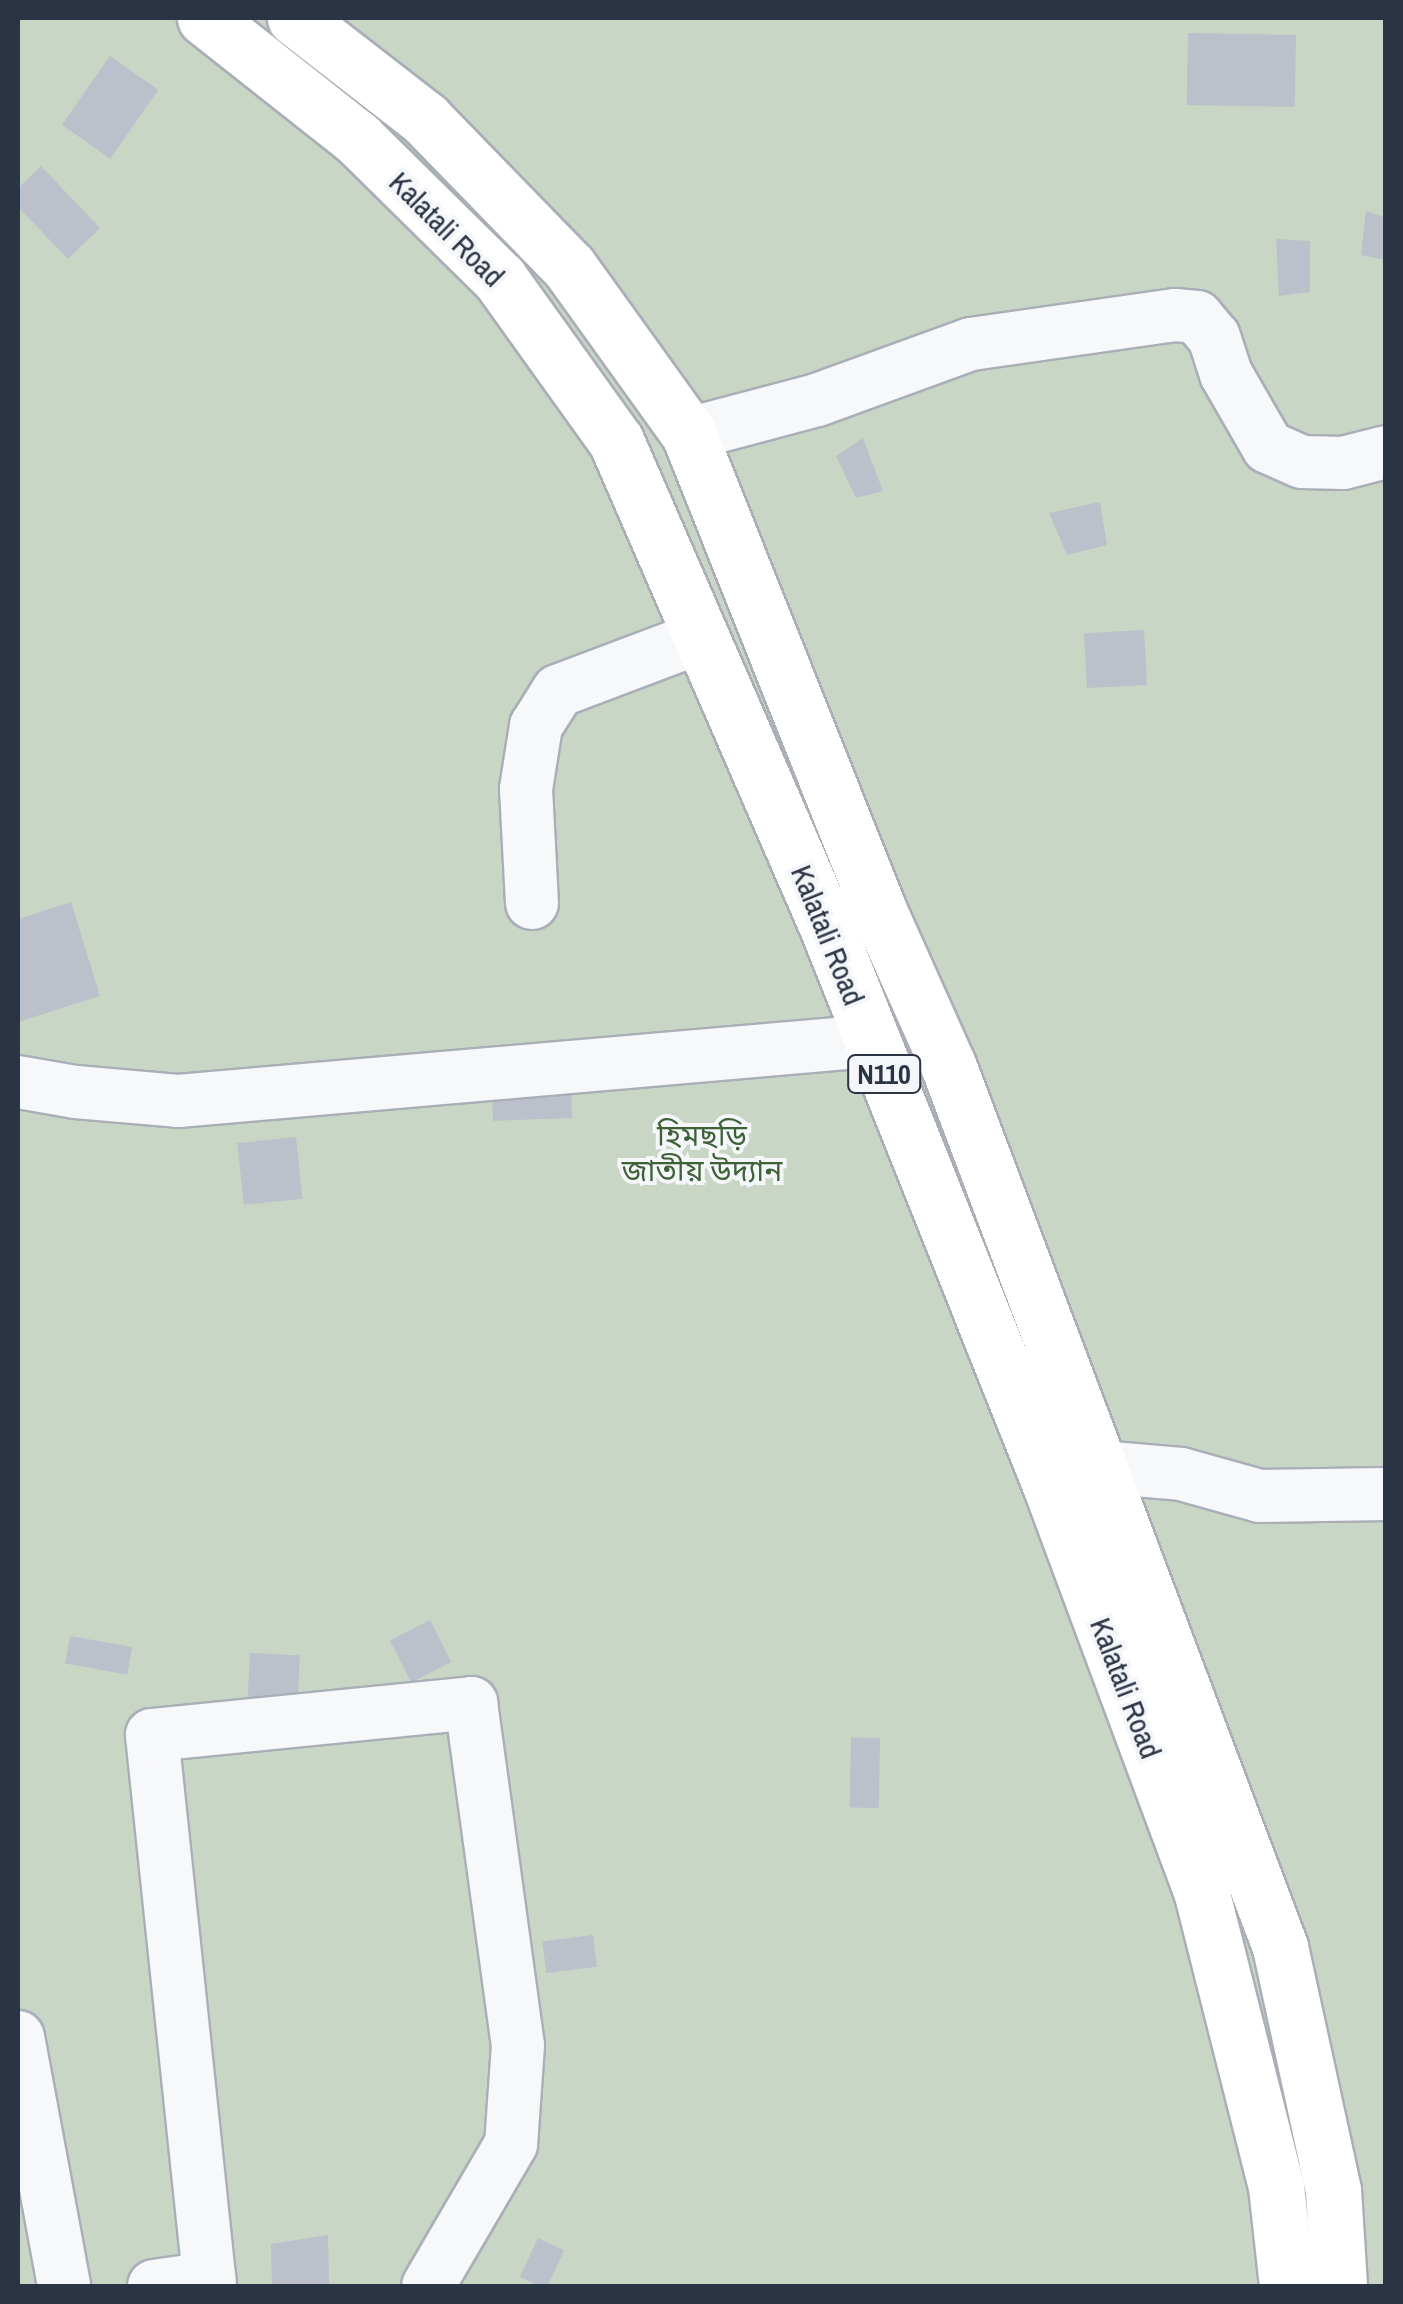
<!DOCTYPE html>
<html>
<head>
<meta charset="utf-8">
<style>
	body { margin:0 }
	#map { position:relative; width:1403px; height:2304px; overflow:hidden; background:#e4e7ec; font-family:"Archivo Narrow","Noto Sans Bengali",sans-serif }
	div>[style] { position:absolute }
	.green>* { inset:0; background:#c9d6c5; transform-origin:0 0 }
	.building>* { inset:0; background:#bbc0ca; transform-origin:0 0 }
	.roads { filter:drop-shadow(2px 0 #a9aeb7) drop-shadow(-2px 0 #a9aeb7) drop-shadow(0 2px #a9aeb7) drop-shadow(0 -2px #a9aeb7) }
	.minor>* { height:52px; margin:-26px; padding:0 26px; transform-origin:26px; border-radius:26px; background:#f7f8fa }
	.highway>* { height:55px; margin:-27.5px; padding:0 27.5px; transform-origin:27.5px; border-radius:27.5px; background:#fff }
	span { translate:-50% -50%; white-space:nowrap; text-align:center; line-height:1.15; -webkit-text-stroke:8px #f4f6f9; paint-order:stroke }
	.shield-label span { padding:2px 8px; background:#f4f6f9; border:2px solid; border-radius:8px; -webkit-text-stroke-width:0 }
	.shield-label { font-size:28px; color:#2b3445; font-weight:700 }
	.street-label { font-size:30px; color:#2b3445 }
	.park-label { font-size:30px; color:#3f6138 }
	.frame { position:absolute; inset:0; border:20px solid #2b3445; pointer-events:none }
</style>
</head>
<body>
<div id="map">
	<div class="green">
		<i style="left:18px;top:18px;width:1367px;height:2268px"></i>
	</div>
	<div class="building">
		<i style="left:1188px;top:33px;width:108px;height:72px;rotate:1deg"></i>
		<i style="left:110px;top:56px;width:59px;height:84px;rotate:35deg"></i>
		<i style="clip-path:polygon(41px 166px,100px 228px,68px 259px,18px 207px,18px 188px)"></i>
		<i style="clip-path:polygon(1366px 211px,1386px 218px,1386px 260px,1361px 255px)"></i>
		<i style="clip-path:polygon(1276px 239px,1310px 241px,1310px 292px,1279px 296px)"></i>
		<i style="clip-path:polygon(863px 438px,883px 491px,856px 498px,836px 456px)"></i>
		<i style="clip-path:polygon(1100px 502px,1107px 545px,1067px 555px,1049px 513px)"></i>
		<i style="left:1144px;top:630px;width:55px;height:60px;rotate:87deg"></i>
		<i style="clip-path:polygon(71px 902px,100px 996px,18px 1022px,18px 919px)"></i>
		<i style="left:571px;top:1090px;width:28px;height:79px;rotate:88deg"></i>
		<i style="left:296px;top:1137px;width:62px;height:59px;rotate:84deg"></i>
		<i style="left:430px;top:1620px;width:47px;height:45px;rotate:63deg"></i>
		<i style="left:70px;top:1636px;width:63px;height:28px;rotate:10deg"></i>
		<i style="left:250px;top:1653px;width:50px;height:51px;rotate:3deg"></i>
		<i style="left:880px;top:1738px;width:70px;height:29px;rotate:91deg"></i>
		<i style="left:593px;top:1935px;width:32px;height:51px;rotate:83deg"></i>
		<i style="clip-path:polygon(328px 2235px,329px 2286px,272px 2286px,271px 2244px)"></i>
		<i style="left:538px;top:2238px;width:29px;height:43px;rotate:25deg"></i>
	</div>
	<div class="roads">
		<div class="minor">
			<i style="left:689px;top:434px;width:132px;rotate:-14.9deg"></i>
			<i style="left:817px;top:400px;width:164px;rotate:-20deg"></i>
			<i style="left:971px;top:344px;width:206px;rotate:-8.1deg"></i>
			<i style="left:1175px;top:315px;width:22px;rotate:5deg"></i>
			<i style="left:1197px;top:317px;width:26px;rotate:50deg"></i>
			<i style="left:1214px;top:337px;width:39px;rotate:72deg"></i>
			<i style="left:1226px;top:374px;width:84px;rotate:60.1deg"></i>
			<i style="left:1268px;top:447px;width:37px;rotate:24deg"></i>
			<i style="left:1302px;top:462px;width:41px;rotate:1.4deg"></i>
			<i style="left:1343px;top:463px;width:44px;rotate:-14.3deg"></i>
			<i style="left:532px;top:903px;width:114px;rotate:-93deg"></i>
			<i style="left:526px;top:789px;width:64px;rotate:-81deg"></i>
			<i style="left:536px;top:726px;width:41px;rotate:-57.8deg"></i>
			<i style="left:558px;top:691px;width:153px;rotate:-20.7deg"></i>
			<i style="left:18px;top:1082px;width:59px;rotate:9.8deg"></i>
			<i style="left:76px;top:1092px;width:102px;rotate:5deg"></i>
			<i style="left:178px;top:1101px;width:696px;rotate:-4.95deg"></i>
			<i style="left:1100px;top:1467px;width:81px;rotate:4.9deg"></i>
			<i style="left:1181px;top:1474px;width:82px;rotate:15.6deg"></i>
			<i style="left:1260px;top:1496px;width:126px;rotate:-0.9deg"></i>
			<i style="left:18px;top:2037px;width:253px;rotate:79.5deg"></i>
			<i style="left:154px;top:2286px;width:56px;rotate:-8.3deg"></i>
			<i style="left:210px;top:2286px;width:554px;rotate:-96.01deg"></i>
			<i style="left:152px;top:1735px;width:321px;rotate:-5.7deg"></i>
			<i style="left:471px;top:1703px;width:345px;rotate:82.2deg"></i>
			<i style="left:518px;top:2045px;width:99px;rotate:94deg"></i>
			<i style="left:511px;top:2144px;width:164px;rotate:120.3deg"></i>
		</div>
		<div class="highway">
			<i style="left:205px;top:18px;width:195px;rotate:38.3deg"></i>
			<i style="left:358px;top:139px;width:199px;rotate:44.6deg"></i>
			<i style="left:500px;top:279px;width:199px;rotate:54.4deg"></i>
			<i style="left:616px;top:441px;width:532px;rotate:66.52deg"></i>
			<i style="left:828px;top:929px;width:596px;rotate:68.22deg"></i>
			<i style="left:1049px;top:1482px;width:435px;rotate:69.6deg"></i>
			<i style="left:1201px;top:1890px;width:305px;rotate:75.8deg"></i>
			<i style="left:1276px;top:2186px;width:101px;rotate:83.7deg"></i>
			<i style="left:295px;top:18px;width:165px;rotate:37.8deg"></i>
			<i style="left:425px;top:119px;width:206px;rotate:45.8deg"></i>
			<i style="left:569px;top:267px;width:206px;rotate:54.3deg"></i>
			<i style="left:689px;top:434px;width:513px;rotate:68.28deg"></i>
			<i style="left:879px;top:911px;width:169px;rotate:65.9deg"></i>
			<i style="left:948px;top:1065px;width:942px;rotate:69.37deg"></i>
			<i style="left:1280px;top:1947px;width:249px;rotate:77.7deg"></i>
			<i style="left:1333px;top:2190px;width:96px;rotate:86.4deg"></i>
		</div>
	</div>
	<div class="shield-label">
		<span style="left:884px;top:1074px">N110</span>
	</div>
	<div class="street-label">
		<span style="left:447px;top:229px;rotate:45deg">Kalatali Road</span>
		<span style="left:828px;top:935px;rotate:68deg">Kalatali Road</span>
		<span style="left:1126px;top:1688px;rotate:69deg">Kalatali Road</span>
	</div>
	<div class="park-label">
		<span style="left:702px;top:1152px">হিমছড়ি<br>জাতীয় উদ্যান</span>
	</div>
	<div class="frame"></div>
</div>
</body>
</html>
